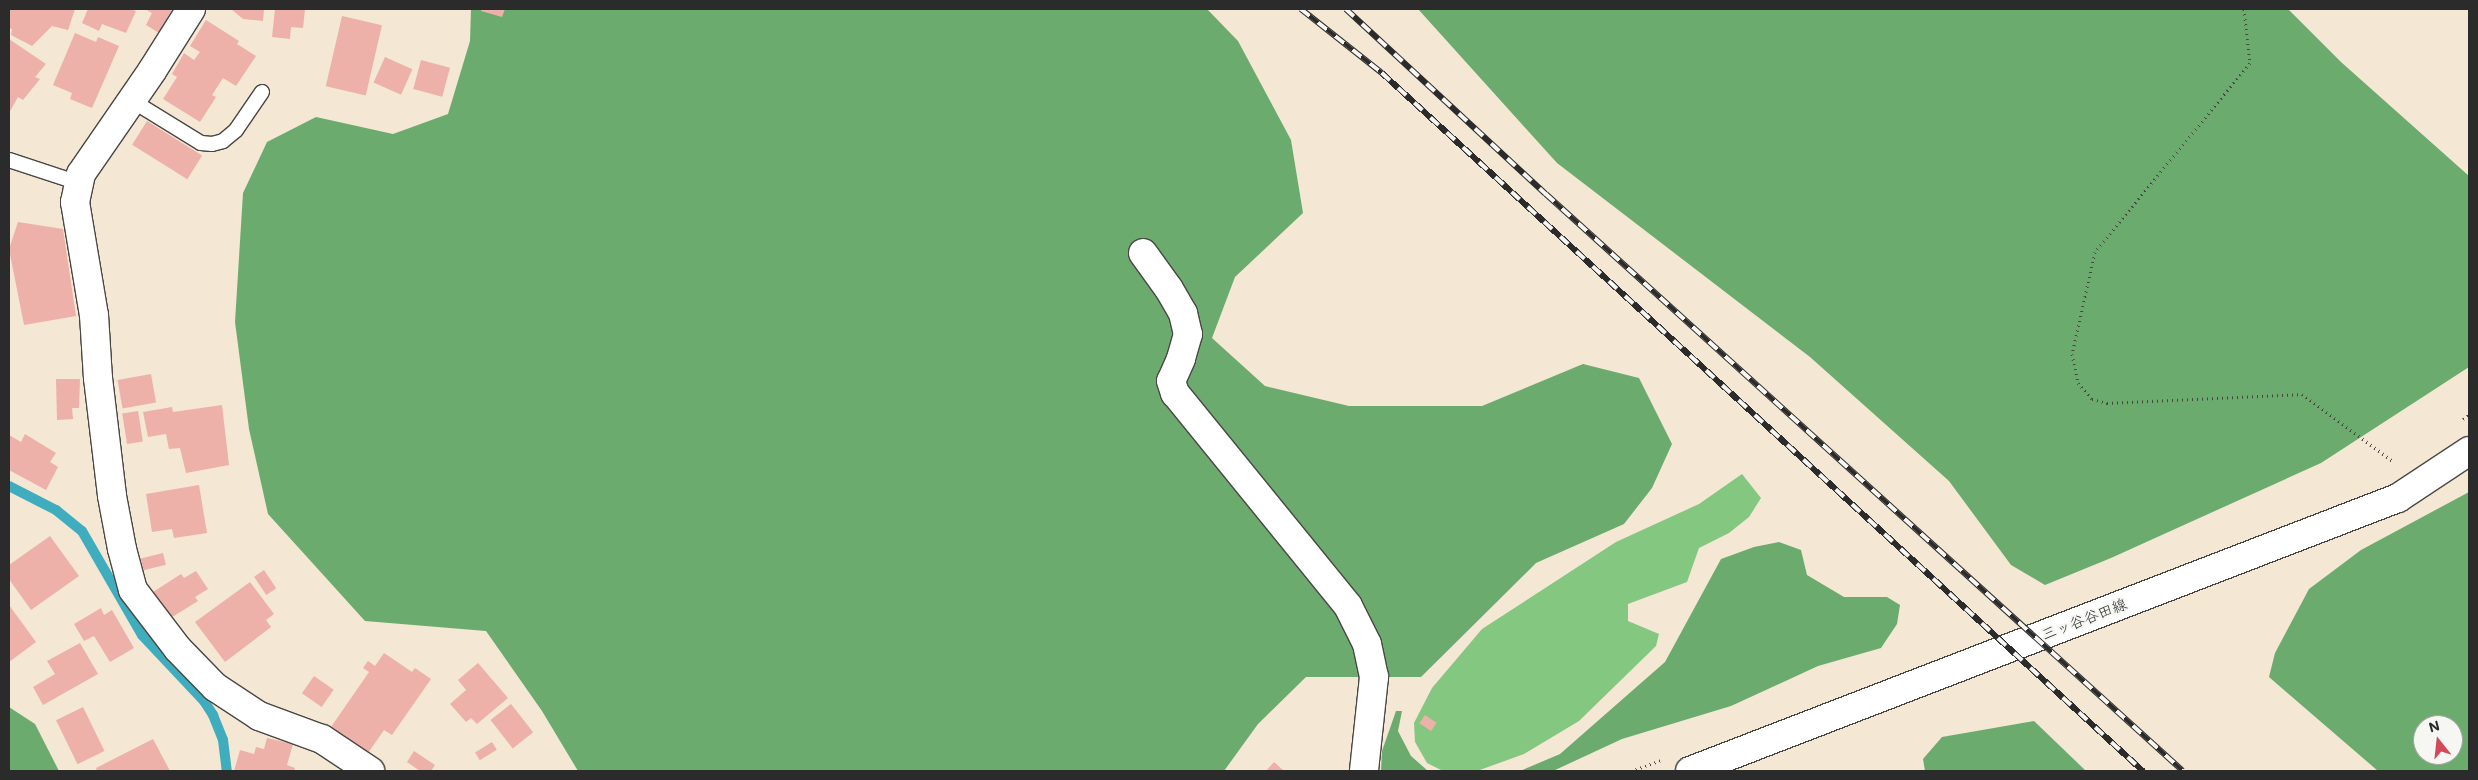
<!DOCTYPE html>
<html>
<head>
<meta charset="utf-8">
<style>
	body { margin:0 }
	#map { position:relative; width:2478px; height:780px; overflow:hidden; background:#f4e7d4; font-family:Mali,"Klee One",sans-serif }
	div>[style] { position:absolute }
	.green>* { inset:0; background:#84c780 }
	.forest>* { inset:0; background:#6bac6e }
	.stream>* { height:10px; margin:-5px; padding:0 5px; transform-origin:5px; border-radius:5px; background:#3fadbd }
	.building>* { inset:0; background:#edb1a9; transform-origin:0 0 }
	.path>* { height:3px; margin-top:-1.5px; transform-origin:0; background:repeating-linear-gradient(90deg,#494744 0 1px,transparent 0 5px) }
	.roads { filter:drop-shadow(1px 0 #494744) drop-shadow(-1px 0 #494744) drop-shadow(0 1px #494744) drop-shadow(0 -1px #494744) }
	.service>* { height:14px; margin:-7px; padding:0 7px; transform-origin:7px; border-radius:7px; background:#fff }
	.minor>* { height:28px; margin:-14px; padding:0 14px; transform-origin:14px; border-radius:14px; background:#fff }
	.secondary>* { height:28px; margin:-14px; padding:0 14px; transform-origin:14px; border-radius:14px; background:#fff }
	.rail>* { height:5.5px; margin-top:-2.75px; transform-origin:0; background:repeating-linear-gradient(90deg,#f6f6f2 0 11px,#2b2b2b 0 22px); box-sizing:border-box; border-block:1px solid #2b2b2b }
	span { translate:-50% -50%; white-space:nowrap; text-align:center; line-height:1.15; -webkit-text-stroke:4px #f6f6f2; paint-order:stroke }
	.street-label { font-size:15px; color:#2b2b2b }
	.frame { position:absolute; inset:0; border:10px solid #2b2b2b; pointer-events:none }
	.north { position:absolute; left:2413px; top:715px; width:50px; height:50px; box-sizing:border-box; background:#f6f6f2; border:1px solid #a5a5a2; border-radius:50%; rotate:344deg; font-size:14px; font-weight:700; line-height:20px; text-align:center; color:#2b2b2b }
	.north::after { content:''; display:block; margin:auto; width:18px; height:22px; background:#d1495b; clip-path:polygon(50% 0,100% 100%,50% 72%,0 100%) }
</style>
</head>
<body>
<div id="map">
	<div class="green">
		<i style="clip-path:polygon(1742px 474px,1761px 498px,1749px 517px,1729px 533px,1699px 548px,1687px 582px,1628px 604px,1628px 621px,1659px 634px,1656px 646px,1579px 721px,1524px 754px,1477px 771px,1443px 771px,1427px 763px,1415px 742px,1414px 723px,1432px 688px,1482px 629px,1616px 542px,1699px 504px)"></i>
	</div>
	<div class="forest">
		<i style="clip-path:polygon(471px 9px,1207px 9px,1238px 41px,1291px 140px,1303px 213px,1235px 277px,1212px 338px,1265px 386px,1349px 406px,1482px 406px,1583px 364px,1639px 378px,1672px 444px,1652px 488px,1624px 524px,1536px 563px,1421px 677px,1306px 677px,1258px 724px,1224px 771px,578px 771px,542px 711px,486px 631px,365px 621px,268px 514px,249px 429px,235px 322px,243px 193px,267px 142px,316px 117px,393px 134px,448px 114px,470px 41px)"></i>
		<i style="clip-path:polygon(1418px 9px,2288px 9px,2341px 62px,2469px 176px,2469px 367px,2321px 463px,2111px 558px,2045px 585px,2011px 565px,1949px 481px,1810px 357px,1557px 163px)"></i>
		<i style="clip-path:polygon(evenodd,2469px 492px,2469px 771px,2378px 771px,2269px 677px,2275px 653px,2309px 589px,2361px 550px,2469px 492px,2423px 725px,2453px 725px,2453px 755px,2423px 755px,2423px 725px)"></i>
		<i style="clip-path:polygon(1779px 542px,1801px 550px,1807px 575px,1844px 597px,1887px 597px,1900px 605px,1897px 624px,1881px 648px,1818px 666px,1731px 706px,1622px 739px,1553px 771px,1520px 771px,1560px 754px,1665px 662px,1721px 559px,1754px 547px)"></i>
		<i style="clip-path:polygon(9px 707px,35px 724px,59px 771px,9px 771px)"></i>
		<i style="clip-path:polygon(1396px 711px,1402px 711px,1398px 731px,1411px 756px,1428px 771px,1381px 771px,1382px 751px)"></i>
		<i style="clip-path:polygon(2034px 721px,2086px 771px,1925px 771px,1923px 759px,1942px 737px)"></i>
	</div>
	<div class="stream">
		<i style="left:9px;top:486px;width:53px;rotate:27.1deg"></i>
		<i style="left:56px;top:510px;width:33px;rotate:39deg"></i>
		<i style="left:82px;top:531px;width:120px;rotate:60deg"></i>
		<i style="left:142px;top:635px;width:91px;rotate:46.8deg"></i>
		<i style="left:204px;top:701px;width:17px;rotate:57deg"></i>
		<i style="left:213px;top:715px;width:27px;rotate:68deg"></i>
		<i style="left:223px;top:740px;width:31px;rotate:83deg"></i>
	</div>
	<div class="building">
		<i style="clip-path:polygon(9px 9px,75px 9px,68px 30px,52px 26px,32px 46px,11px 35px,12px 29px,9px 28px)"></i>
		<i style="clip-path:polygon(88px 9px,130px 9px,136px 11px,126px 33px,102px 24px,99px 31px,82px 23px)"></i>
		<i style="clip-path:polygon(145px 9px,172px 9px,159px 33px,146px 25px,152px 13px)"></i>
		<i style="clip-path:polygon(231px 9px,264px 9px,263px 21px,243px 19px)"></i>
		<i style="clip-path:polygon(275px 9px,305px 9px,303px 28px,291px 27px,290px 39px,272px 37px)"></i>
		<i style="clip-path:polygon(481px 9px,505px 9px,502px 17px,481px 11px)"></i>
		<i style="left:342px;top:16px;width:41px;height:72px;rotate:13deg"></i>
		<i style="clip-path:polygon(206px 20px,239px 41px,237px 44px,256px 56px,236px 86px,223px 78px,212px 95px,216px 97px,200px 122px,163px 99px,177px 77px,172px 74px,184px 53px,194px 60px,200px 52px,190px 46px)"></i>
		<i style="clip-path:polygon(75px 33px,96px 42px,98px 37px,119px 46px,92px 108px,70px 99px,72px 93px,53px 85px)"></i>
		<i style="clip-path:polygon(9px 39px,46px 64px,35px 77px,40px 79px,23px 100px,18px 97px,9px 113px)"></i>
		<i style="left:385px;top:57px;width:30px;height:28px;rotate:24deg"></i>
		<i style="left:421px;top:60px;width:30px;height:30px;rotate:15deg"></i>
		<i style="left:147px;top:121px;width:65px;height:28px;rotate:32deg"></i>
		<i style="clip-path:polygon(18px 222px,63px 229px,76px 316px,24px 325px,9px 249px)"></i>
		<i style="left:151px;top:374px;width:29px;height:34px;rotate:80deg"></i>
		<i style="clip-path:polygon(56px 379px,80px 379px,79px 408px,72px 408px,73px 419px,57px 420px)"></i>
		<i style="clip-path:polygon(222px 405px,229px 465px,186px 473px,180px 448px,169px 449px,166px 434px,148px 437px,143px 412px,172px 407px,173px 412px)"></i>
		<i style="left:138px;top:411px;width:31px;height:16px;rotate:81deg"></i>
		<i style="clip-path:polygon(25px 434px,56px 453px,50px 462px,58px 467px,46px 490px,9px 470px,9px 435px,21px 442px)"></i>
		<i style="clip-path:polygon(199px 485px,207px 533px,174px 538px,172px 529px,152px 532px,146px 494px)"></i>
		<i style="clip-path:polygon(50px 536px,79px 576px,31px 610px,9px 579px,9px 565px)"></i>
		<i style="left:163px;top:553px;width:12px;height:23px;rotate:76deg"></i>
		<i style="left:264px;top:570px;width:22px;height:12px;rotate:56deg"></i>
		<i style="clip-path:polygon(196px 571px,208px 589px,195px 597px,198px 601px,169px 619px,153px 592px,181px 574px,184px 578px)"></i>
		<i style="clip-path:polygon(250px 582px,274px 614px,266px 620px,271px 627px,225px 662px,195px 622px)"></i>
		<i style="clip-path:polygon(9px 605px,36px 642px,9px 662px)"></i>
		<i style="clip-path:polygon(101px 608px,104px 615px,112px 610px,134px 648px,110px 662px,94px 636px,84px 641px,74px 624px)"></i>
		<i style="clip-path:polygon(80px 643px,98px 674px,43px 705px,33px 687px,55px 674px,47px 661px)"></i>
		<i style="clip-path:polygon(384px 653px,412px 672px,415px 668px,431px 679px,392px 735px,384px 730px,368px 753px,331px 727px,369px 672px,363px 668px,368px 661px,375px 666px)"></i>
		<i style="clip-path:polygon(478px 663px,508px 698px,477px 724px,471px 718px,466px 722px,450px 704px,466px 690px,458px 680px)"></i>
		<i style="left:314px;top:676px;width:24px;height:21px;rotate:35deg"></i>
		<i style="left:511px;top:704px;width:36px;height:26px;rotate:52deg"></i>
		<i style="left:83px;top:707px;width:49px;height:30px;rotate:64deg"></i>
		<i style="left:1425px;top:715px;width:14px;height:10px;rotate:34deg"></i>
		<i style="clip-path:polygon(267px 738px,293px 744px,287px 765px,295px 768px,294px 771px,234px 771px,240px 750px,254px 754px,256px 747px,264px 749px)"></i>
		<i style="clip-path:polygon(153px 739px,170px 771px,97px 771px,96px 768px)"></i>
		<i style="left:492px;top:742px;width:9px;height:20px;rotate:58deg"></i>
		<i style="clip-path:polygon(414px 751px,435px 765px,431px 771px,420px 771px,407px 762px)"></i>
		<i style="clip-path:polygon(1274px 762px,1284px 771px,1266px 771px)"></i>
	</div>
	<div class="path">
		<i style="left:2244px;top:9px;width:54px;rotate:83.7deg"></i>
		<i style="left:2250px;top:63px;width:244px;rotate:129.4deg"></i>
		<i style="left:2095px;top:252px;width:105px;rotate:102.7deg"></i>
		<i style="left:2072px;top:354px;width:30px;rotate:78deg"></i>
		<i style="left:2078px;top:383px;width:21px;rotate:49deg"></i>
		<i style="left:2092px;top:399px;width:16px;rotate:15deg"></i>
		<i style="left:2107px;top:403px;width:195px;rotate:-2.6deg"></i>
		<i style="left:2302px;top:394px;width:114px;rotate:36.5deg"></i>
		<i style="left:2463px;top:419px;width:7px;rotate:-34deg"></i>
		<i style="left:1631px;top:771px;width:32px;rotate:-20deg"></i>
	</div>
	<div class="roads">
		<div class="service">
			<i style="left:131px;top:100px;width:82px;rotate:31.6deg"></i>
			<i style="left:201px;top:143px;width:11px;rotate:5deg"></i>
			<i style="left:212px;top:144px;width:11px;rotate:-15deg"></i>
			<i style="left:223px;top:141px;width:17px;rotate:-40deg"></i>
			<i style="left:236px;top:130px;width:46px;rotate:-55.6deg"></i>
			<i style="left:9px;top:160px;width:74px;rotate:18.2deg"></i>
		</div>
		<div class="minor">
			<i style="left:191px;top:9px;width:73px;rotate:122.2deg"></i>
			<i style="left:152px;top:71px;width:125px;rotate:124.6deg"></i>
			<i style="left:81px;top:174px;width:29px;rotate:102deg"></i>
			<i style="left:75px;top:202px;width:115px;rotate:80.5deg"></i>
			<i style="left:94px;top:315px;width:63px;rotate:86.4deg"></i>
			<i style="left:98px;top:378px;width:119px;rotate:83.2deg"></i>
			<i style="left:112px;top:496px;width:54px;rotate:79.3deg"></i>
			<i style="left:122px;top:549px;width:42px;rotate:75deg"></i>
			<i style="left:133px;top:590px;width:74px;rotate:52.7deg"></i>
			<i style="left:178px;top:649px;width:53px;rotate:45.8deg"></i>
			<i style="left:215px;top:687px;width:53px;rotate:33.4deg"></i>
			<i style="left:259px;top:716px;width:67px;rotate:20.1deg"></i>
			<i style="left:322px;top:739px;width:58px;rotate:33.7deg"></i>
			<i style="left:1143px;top:253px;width:44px;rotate:54.2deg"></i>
			<i style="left:1169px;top:289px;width:28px;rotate:60deg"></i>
			<i style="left:1183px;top:313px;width:22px;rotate:77deg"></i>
			<i style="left:1188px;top:334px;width:26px;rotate:106deg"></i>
			<i style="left:1181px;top:359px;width:24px;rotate:114deg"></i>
			<i style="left:1171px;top:381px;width:13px;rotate:72deg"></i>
			<i style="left:1175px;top:393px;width:274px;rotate:50.9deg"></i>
			<i style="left:1348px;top:606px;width:42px;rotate:63.4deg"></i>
			<i style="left:1367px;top:644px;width:34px;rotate:78deg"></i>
			<i style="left:1374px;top:677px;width:95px;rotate:96.1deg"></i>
		</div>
		<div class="secondary">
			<i style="left:1690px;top:771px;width:759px;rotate:-21.09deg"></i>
			<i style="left:2398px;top:498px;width:85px;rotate:-33.5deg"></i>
		</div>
	</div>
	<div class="rail">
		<i style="left:1301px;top:9px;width:103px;rotate:38.3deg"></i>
		<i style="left:1382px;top:73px;width:1033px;rotate:42.53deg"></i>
		<i style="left:1346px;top:9px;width:272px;rotate:42.8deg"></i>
		<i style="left:1546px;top:194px;width:859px;rotate:42.17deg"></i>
	</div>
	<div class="street-label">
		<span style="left:2084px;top:619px;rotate:-21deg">三ッ谷谷田線</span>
	</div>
	<div class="frame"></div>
	<div class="north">N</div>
</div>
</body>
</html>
